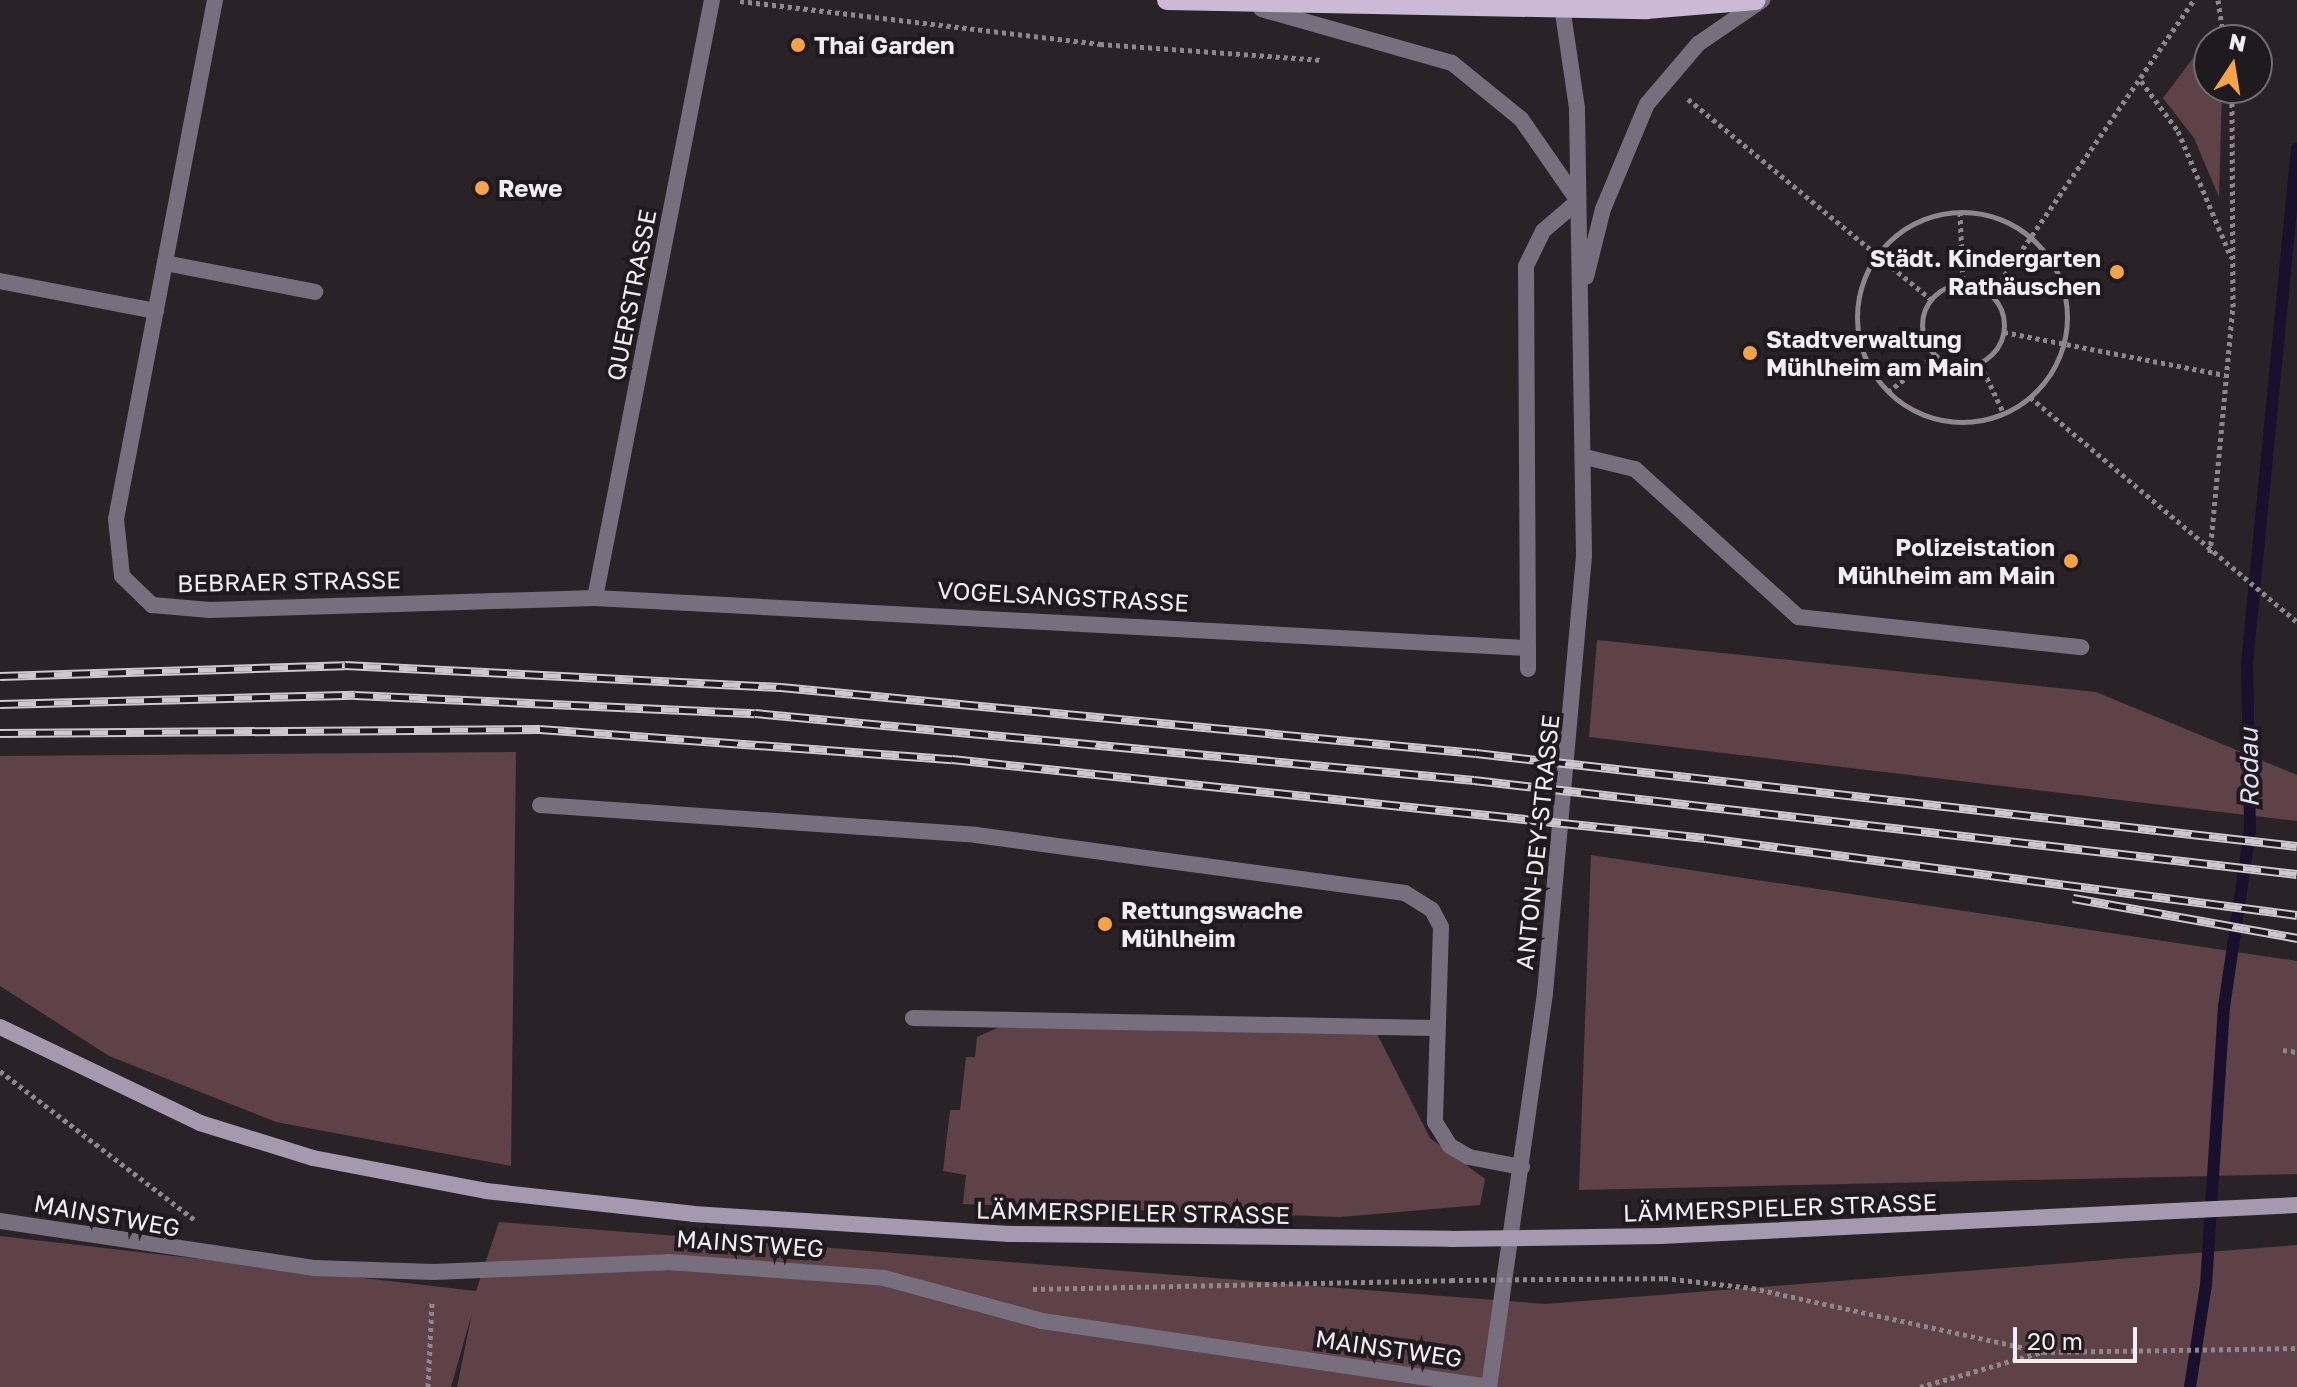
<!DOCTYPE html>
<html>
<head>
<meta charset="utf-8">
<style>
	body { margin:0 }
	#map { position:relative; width:2297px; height:1387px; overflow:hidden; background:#292328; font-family:"Golos Text",sans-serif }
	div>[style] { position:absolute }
	.green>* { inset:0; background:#5f4247 }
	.stream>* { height:12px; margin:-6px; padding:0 6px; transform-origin:6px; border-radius:6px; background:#18102c }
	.path>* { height:5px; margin-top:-2.5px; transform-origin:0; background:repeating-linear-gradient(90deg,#8d888c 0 4px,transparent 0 8px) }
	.path>.ring { margin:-2.5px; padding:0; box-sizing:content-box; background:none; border:5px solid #8d888c; border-radius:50% }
	.lane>* { height:16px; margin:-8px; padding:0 8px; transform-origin:8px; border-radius:8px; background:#776f7d }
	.street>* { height:16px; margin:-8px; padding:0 8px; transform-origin:8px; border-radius:8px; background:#776f7d }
	.secondary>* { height:16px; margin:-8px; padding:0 8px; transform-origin:8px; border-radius:8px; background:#a699af }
	.primary>* { height:20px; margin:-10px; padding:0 10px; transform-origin:10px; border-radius:10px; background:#cbb9d6 }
	.rail>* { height:9px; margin-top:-4.5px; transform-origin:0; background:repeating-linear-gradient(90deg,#1f1a1e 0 18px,#ccc8cb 0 36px); box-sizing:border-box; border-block:2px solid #ccc8cb }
	.path-bridge>* { height:5px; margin-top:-2.5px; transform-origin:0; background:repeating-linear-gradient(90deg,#8d888c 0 4px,transparent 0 8px) }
	.secondary-bridge>* { height:16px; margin:-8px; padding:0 8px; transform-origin:8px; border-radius:8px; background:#a699af }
	.dots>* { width:22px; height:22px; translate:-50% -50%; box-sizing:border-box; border:4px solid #1f1a1e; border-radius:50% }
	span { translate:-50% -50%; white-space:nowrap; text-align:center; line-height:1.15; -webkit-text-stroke:8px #1f1a1e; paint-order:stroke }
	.poi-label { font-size:24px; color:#f1edf0; font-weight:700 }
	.left { translate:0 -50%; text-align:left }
	.right { translate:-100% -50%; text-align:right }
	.street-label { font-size:24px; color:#f1edf0 }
	.water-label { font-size:26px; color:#e3dff7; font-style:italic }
	.north { position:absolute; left:2193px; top:24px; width:80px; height:80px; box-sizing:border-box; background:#1f1a1e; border:2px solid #736e72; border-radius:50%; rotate:12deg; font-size:22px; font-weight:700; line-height:32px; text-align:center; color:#f1edf0 }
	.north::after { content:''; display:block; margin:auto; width:28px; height:36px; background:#f6a247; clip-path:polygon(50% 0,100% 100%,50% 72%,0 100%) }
	.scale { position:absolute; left:2013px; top:1327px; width:124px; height:36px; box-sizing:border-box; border:4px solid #f1edf0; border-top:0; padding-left:10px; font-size:24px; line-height:28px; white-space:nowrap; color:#f1edf0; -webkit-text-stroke:6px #1f1a1e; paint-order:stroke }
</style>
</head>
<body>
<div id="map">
	<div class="green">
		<i style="clip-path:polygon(2209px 37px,2209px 88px,2222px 88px,2219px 197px,2194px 138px,2163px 98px)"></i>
		<i style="clip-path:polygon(1597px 640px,2096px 692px,2297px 775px,2297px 821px,1589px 737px)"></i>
		<i style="clip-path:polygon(516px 752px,511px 1166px,276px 1122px,109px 1056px,0 986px,0 756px)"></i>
		<i style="clip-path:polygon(1591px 855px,2297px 961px,2297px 1174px,1579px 1190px)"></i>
		<i style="clip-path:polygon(1006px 1024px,1375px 1030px,1430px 1138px,1485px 1179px,1480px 1205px,1340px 1217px,963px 1204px,966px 1175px,943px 1171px,950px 1110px,960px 1110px,966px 1057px,975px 1057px,977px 1037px)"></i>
		<i style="clip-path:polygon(499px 1222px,1545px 1304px,2297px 1245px,2297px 1387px,457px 1387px,472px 1313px,451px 1387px,0 1387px,0 1236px,476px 1291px)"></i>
	</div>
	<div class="stream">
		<i style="left:2190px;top:1387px;width:103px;rotate:-81.1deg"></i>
		<i style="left:2206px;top:1285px;width:279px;rotate:-86.3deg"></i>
		<i style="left:2224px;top:1007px;width:178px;rotate:-81.6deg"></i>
		<i style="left:2250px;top:831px;width:167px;rotate:-91deg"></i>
		<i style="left:2247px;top:664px;width:518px;rotate:-84.47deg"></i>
	</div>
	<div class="path">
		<i style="left:2218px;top:0;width:40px;rotate:81.5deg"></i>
		<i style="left:740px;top:1px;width:363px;rotate:6.8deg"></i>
		<i style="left:1100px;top:44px;width:223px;rotate:4.1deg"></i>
		<i style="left:2141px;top:81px;width:62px;rotate:53.5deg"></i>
		<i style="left:2178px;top:131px;width:137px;rotate:67.2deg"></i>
		<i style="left:1688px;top:99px;width:315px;rotate:39.5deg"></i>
		<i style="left:1960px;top:212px;width:72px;rotate:87.6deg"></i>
		<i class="ring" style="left:1857px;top:212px;width:205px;height:205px"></i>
		<i class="ring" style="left:1922px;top:284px;width:77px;height:77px"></i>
		<i style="left:1991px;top:295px;width:358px;rotate:-55.5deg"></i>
		<i style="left:2004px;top:332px;width:225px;rotate:11deg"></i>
		<i style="left:1980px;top:363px;width:56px;rotate:64.8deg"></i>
		<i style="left:1888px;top:392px;width:60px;rotate:-38.2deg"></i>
		<i style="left:2030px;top:397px;width:349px;rotate:40.1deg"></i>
		<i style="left:2210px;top:553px;width:247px;rotate:-84.7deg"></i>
		<i style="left:2233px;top:307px;width:219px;rotate:-90.3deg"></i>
		<i style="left:2283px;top:1050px;width:14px;rotate:8deg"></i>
		<i style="left:0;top:1071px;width:247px;rotate:37.4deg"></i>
		<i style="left:1664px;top:1278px;width:89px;rotate:6.5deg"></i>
		<i style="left:1752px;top:1288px;width:298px;rotate:12.4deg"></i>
		<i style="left:2043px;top:1352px;width:254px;rotate:-0.9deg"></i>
		<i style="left:1033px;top:1289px;width:418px;rotate:-1.2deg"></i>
		<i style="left:428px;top:1387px;width:86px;rotate:-87.3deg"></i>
		<i style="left:1920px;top:1387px;width:127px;rotate:-16deg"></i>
	</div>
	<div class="lane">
		<i style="left:165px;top:263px;width:153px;rotate:10.9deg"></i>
		<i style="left:1585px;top:457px;width:51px;rotate:13.5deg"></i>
		<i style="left:1635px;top:469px;width:220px;rotate:42.2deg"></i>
		<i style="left:1798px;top:617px;width:285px;rotate:6.1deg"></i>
		<i style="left:540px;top:805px;width:437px;rotate:3.9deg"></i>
		<i style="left:976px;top:835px;width:433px;rotate:7.7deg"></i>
		<i style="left:1405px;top:893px;width:32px;rotate:32deg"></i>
		<i style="left:1432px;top:910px;width:19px;rotate:62deg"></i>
		<i style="left:1441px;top:927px;width:195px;rotate:91.8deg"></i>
		<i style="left:1435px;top:1122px;width:28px;rotate:58deg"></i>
		<i style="left:1450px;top:1146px;width:22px;rotate:30deg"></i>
		<i style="left:1469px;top:1157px;width:54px;rotate:10.7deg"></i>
		<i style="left:913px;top:1018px;width:520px;rotate:1.1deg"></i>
		<i style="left:0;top:1221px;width:317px;rotate:8.5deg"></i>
		<i style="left:314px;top:1268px;width:120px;rotate:1.9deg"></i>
		<i style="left:434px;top:1272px;width:234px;rotate:-2.4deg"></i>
		<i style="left:668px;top:1262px;width:217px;rotate:4.2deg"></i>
		<i style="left:884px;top:1278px;width:164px;rotate:15.2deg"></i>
		<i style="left:1042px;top:1321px;width:452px;rotate:8.4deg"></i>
	</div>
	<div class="street">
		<i style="left:215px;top:0;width:528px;rotate:100.8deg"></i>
		<i style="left:116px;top:519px;width:57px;rotate:84deg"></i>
		<i style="left:122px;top:576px;width:42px;rotate:44deg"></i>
		<i style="left:152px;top:605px;width:58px;rotate:4.9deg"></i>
		<i style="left:210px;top:610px;width:385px;rotate:-1.8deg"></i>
		<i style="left:595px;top:598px;width:934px;rotate:3.07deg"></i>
		<i style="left:1528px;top:648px;width:382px;rotate:-90.3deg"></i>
		<i style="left:1526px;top:266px;width:39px;rotate:-64deg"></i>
		<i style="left:1543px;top:231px;width:46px;rotate:-40.6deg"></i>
		<i style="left:1578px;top:201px;width:100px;rotate:-124.8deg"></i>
		<i style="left:1521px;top:119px;width:89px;rotate:-140.9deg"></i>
		<i style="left:1452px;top:63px;width:198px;rotate:-164.2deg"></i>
		<i style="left:1586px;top:277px;width:70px;rotate:-76deg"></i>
		<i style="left:1603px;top:209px;width:114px;rotate:-67.3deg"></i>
		<i style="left:1647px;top:104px;width:79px;rotate:-49.6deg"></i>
		<i style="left:1698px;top:44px;width:78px;rotate:-34.5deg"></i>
		<i style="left:0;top:281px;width:159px;rotate:10.9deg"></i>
		<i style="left:595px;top:598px;width:609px;rotate:-78.93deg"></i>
		<i style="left:1528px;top:648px;width:21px;rotate:90deg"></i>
		<i style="left:1489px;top:1387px;width:398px;rotate:-81.9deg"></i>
		<i style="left:1545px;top:993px;width:439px;rotate:-84.9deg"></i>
		<i style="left:1584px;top:556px;width:448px;rotate:-90.9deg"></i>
		<i style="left:1577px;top:108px;width:109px;rotate:-98.4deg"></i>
	</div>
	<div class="secondary">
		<i style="left:0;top:1027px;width:222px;rotate:25.6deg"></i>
		<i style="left:200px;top:1123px;width:118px;rotate:17.2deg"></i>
		<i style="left:313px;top:1158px;width:176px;rotate:10.8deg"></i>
		<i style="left:486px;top:1191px;width:208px;rotate:6.3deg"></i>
		<i style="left:693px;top:1214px;width:317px;rotate:3.6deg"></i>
		<i style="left:1009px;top:1234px;width:442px;rotate:0.6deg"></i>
		<i style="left:1660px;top:1236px;width:638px;rotate:-2.79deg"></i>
	</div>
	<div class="primary">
		<i style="left:1167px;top:0;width:479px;rotate:1.1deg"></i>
		<i style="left:1646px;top:9px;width:110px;rotate:-4.7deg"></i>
	</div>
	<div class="rail">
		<i style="left:0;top:676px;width:345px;rotate:-1.8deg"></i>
		<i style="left:345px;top:665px;width:437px;rotate:2.9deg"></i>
		<i style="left:781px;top:687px;width:698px;rotate:5.42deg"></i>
		<i style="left:1476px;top:753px;width:826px;rotate:6.46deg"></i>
		<i style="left:0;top:704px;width:355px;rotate:-1.5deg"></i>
		<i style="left:355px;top:695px;width:400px;rotate:2.6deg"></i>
		<i style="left:755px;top:713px;width:722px;rotate:5.32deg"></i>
		<i style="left:1474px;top:780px;width:828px;rotate:6.52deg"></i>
		<i style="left:0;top:733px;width:540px;rotate:-0.42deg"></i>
		<i style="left:540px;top:729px;width:413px;rotate:4.2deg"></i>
		<i style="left:952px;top:759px;width:758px;rotate:5.98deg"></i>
		<i style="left:1706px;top:838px;width:596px;rotate:7.42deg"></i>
		<i style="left:2073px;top:898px;width:228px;rotate:10.1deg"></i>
	</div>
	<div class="path-bridge">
		<i style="left:1451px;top:1280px;width:213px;rotate:-0.5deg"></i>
	</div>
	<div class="secondary-bridge">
		<i style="left:1451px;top:1239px;width:209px;rotate:-0.8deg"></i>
	</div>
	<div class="dots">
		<i style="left:798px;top:45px;background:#f6a247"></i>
		<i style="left:482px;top:188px;background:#f6a247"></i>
		<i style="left:2117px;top:272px;background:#f6a247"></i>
		<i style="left:1750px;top:353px;background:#f6a247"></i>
		<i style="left:2071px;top:561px;background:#f6a247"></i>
		<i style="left:1105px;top:924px;background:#f6a247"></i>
	</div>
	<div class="poi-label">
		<span class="left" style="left:814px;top:45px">Thai Garden</span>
		<span class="left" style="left:498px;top:188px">Rewe</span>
		<span class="right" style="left:2101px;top:272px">Städt. Kindergarten<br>Rathäuschen</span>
		<span class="left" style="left:1766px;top:353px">Stadtverwaltung<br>Mühlheim am Main</span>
		<span class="right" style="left:2055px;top:561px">Polizeistation<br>Mühlheim am Main</span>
		<span class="left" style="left:1121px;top:924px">Rettungswache<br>Mühlheim</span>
	</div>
	<div class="street-label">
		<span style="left:631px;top:295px;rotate:-79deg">QUERSTRASSE</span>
		<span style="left:289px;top:581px;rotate:-1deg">BEBRAER STRASSE</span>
		<span style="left:1063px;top:596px;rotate:3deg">VOGELSANGSTRASSE</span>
		<span style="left:1537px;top:842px;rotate:-84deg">ANTON-DEY-STRASSE</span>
		<span style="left:1780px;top:1207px;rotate:-2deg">LÄMMERSPIELER STRASSE</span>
		<span style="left:1133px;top:1212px;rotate:1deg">LÄMMERSPIELER STRASSE</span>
		<span style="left:107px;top:1215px;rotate:10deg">MAINSTWEG</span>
		<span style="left:750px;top:1243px;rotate:4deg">MAINSTWEG</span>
		<span style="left:1389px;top:1348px;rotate:8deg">MAINSTWEG</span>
	</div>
	<div class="water-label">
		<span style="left:2249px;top:768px;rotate:-91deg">Rodau</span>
	</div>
	<div class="north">N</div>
	<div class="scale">20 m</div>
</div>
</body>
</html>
